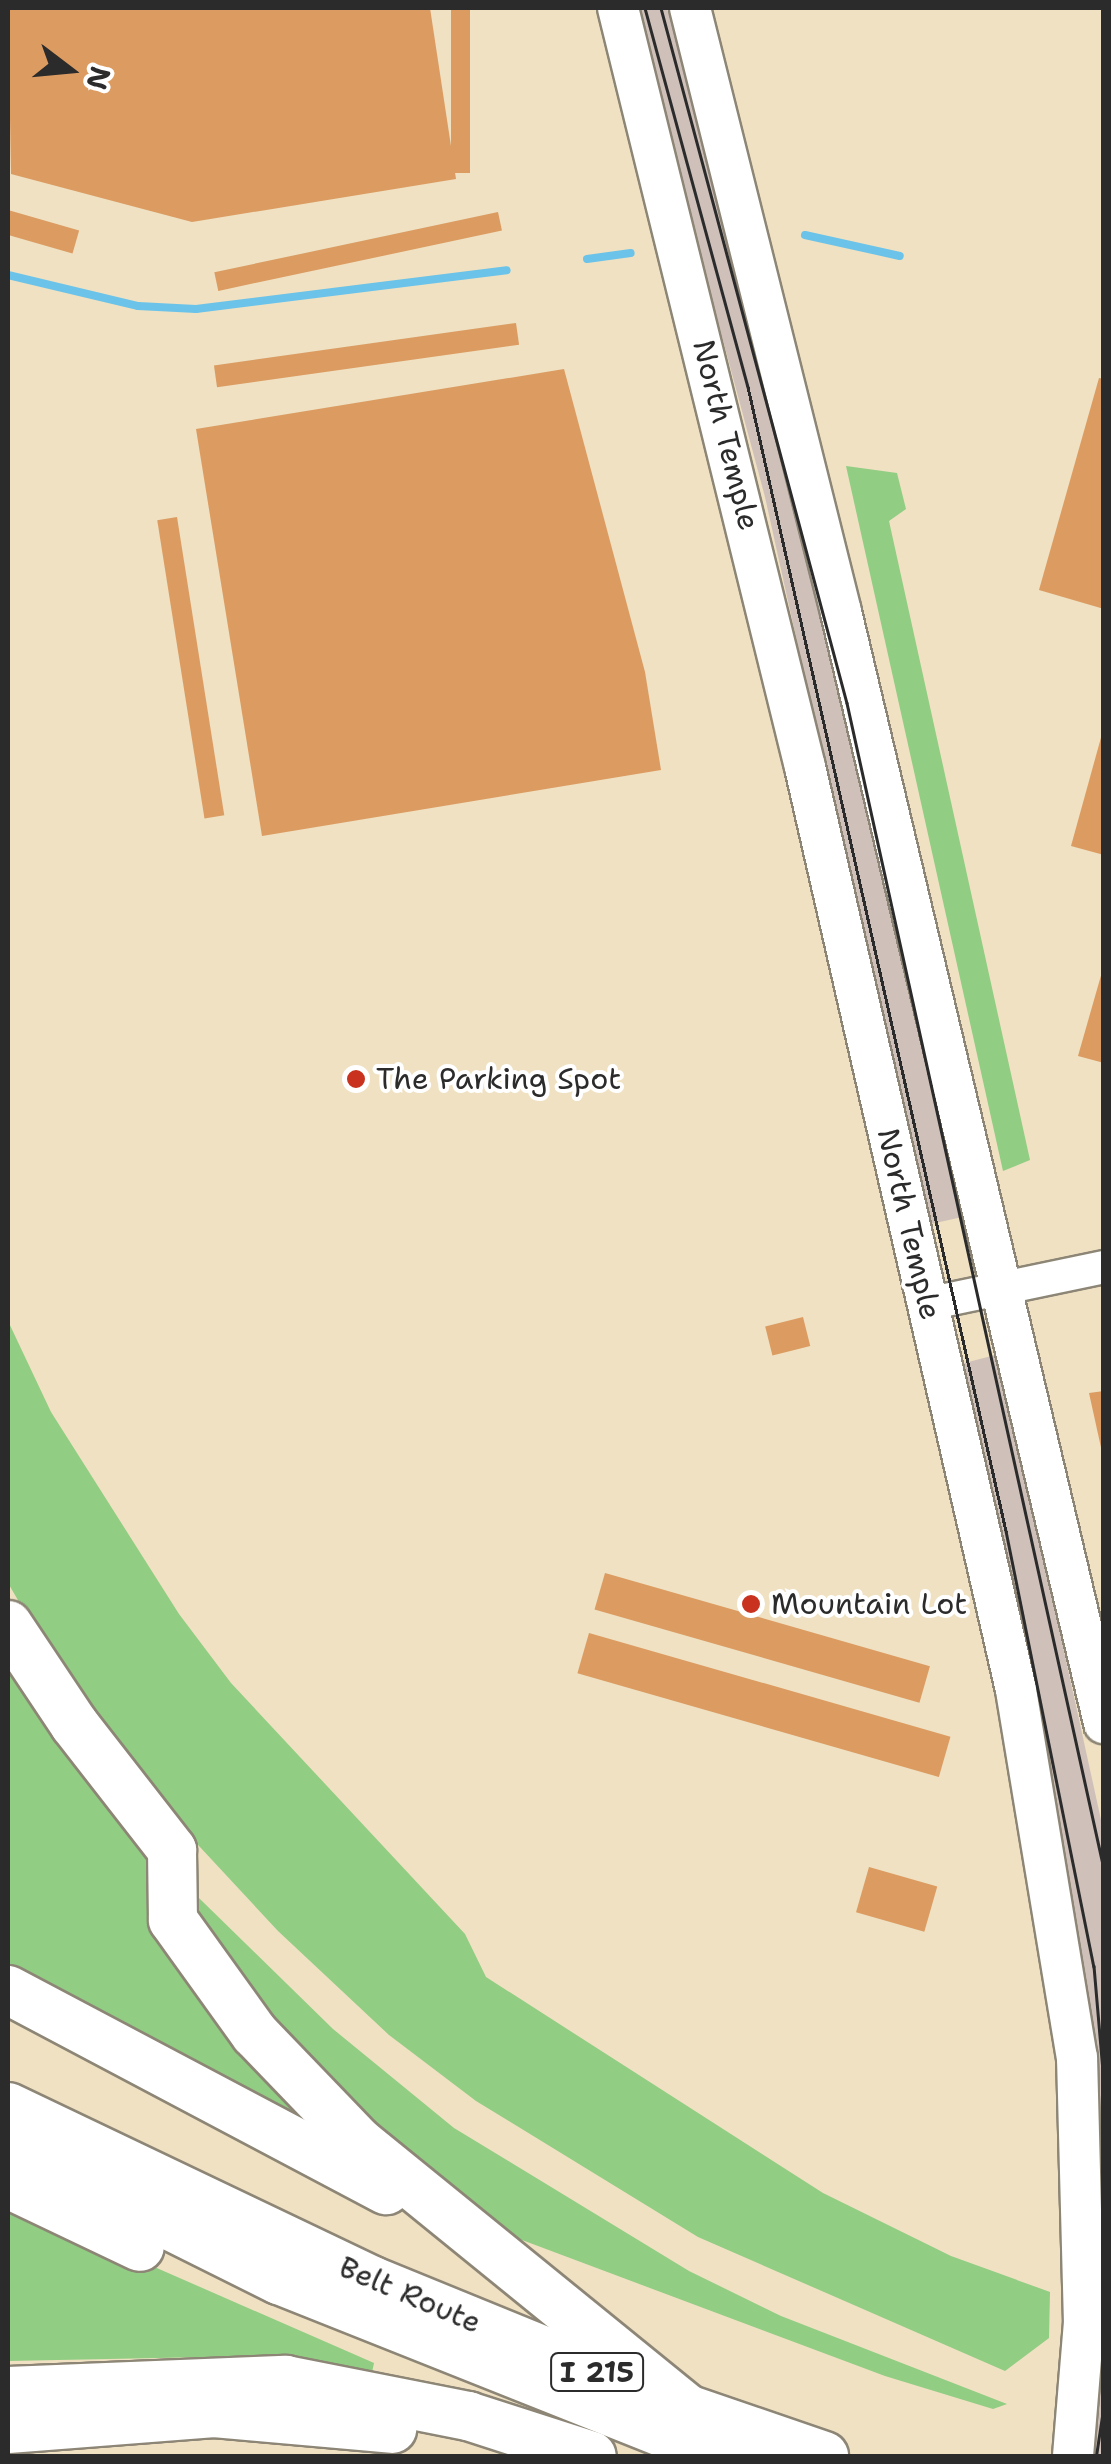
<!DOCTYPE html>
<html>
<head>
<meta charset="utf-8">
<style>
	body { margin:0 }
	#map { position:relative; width:1111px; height:2464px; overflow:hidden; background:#efe1c2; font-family:"Shantell Sans",sans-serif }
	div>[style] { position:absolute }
	.industrial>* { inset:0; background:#cfc0ba }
	.green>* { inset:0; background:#91cd83 }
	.stream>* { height:8px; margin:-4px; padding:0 4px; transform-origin:4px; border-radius:4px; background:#6bc3e9 }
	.building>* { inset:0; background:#db9b61; transform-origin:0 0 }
	.roads { filter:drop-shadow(2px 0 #8d8676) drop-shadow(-2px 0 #8d8676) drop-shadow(0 2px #8d8676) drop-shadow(0 -2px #8d8676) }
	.minor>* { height:32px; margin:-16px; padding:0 16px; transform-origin:16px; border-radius:16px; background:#fff }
	.major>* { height:40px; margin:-20px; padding:0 20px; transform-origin:20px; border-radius:20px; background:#fff }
	.highway>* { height:48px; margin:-24px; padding:0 24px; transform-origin:24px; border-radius:24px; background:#fff }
	.tram>* { height:2.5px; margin:-1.25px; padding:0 1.25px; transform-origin:1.25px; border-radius:1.25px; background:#2b2b2b }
	.dots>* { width:28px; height:28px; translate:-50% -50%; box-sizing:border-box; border:5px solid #fff; border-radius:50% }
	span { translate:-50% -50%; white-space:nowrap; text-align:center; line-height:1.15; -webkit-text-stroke:8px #fff; paint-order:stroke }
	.shield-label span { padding:2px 8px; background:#fff; border:2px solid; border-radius:8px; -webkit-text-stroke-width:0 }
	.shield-label { font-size:28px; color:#2b2b2b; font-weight:700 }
	.street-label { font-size:30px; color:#2b2b2b }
	.poi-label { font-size:30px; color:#2b2b2b }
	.left { translate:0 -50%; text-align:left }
	.frame { position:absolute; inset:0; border:10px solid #2b2b2b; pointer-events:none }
	.north { position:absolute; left:20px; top:20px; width:100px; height:100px; -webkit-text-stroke:8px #fff; paint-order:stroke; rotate:106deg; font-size:28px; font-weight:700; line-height:40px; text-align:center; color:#2b2b2b }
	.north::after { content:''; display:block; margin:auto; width:35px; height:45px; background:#2b2b2b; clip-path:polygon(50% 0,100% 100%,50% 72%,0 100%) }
</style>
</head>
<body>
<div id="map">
	<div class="industrial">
		<i style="clip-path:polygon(634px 8px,667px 8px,739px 263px,967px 1216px,926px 1225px,765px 497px)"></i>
		<i style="clip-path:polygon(999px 1354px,1103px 1829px,1103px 2456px,1085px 2456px,1100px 2263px,957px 1365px)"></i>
	</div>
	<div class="green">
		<i style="clip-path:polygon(846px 466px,897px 473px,906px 509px,889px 521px,1030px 1160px,1003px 1171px)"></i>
		<i style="clip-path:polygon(8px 1321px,51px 1412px,179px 1614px,231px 1683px,465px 1934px,486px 1977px,823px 2193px,951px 2256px,1050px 2292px,1049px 2338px,1005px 2371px,698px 2237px,476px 2101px,389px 2035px,278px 1931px,186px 1832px,58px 1669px,8px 1583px)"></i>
		<i style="clip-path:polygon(8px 1662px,159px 1859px,333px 2029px,454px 2128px,689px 2271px,781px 2316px,1007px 2404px,993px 2409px,885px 2376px,471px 2221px,8px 1967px)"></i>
		<i style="clip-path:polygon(8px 2203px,374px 2363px,371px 2377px,274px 2360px,208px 2357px,8px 2361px)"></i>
	</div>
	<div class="stream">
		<i style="left:805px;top:235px;width:97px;rotate:12.5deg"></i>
		<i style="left:587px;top:259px;width:44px;rotate:-7.8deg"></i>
		<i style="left:8px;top:275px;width:134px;rotate:13.4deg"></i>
		<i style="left:138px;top:306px;width:58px;rotate:3deg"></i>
		<i style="left:196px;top:309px;width:313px;rotate:-7.1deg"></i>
	</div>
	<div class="building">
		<i style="clip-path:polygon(8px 8px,430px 8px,456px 179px,192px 222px,11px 174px)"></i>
		<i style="left:451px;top:8px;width:19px;height:165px"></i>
		<i style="left:8px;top:210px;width:74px;height:24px;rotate:16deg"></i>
		<i style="left:498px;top:212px;width:19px;height:290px;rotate:78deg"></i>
		<i style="left:516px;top:323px;width:22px;height:305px;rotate:82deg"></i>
		<i style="clip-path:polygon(564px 369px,645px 672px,661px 770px,262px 836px,196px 429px)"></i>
		<i style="clip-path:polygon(1099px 378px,1104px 379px,1104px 609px,1039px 590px)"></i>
		<i style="left:177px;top:517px;width:302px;height:20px;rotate:81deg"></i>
		<i style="clip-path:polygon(1102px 734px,1104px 734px,1104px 855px,1071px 846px)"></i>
		<i style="clip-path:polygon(1102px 972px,1104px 972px,1104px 1063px,1078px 1056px)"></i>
		<i style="left:803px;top:1317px;width:30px;height:39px;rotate:76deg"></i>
		<i style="clip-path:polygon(1104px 1391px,1104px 1452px,1102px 1452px,1089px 1393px)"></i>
		<i style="left:605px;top:1573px;width:338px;height:38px;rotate:16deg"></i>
		<i style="left:589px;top:1633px;width:376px;height:42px;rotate:16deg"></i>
		<i style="left:869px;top:1867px;width:71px;height:47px;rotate:16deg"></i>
	</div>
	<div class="roads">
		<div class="minor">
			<i style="left:927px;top:1304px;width:181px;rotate:-11.8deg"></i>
		</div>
		<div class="major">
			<i style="left:618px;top:8px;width:782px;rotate:76.16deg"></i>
			<i style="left:805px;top:767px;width:947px;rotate:77.12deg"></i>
			<i style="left:1016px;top:1690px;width:372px;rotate:80.6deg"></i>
			<i style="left:1077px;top:2057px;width:265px;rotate:88.5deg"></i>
			<i style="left:1084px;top:2322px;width:134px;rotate:94.7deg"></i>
			<i style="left:690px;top:8px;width:623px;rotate:75.96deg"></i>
			<i style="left:841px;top:612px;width:1142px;rotate:76.68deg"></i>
		</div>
		<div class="highway">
			<i style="left:8px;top:1625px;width:119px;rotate:56.3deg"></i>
			<i style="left:74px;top:1724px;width:160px;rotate:52.1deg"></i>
			<i style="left:172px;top:1850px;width:70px;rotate:89.2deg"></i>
			<i style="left:173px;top:1920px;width:140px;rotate:54.3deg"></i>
			<i style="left:255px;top:2034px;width:150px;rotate:46.1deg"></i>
			<i style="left:359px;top:2142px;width:423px;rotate:39.1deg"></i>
			<i style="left:8px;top:1990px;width:428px;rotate:27.9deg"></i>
			<i style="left:8px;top:2107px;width:404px;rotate:25.5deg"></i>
			<i style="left:373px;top:2281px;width:339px;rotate:22.2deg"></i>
			<i style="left:687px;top:2409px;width:145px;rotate:18.9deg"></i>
			<i style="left:8px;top:2145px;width:303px;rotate:26.5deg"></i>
			<i style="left:279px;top:2280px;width:476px;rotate:21.7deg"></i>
			<i style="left:8px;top:2184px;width:146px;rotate:25.5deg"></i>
			<i style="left:8px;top:2391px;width:278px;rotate:-2.3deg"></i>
			<i style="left:286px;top:2380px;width:186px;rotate:11.2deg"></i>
			<i style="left:468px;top:2416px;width:130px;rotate:17.9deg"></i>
			<i style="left:8px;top:2429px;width:207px;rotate:-4.4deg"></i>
			<i style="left:214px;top:2413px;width:179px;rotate:5.1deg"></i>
		</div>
	</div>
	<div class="tram">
		<i style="left:645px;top:8px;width:393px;rotate:74.8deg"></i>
		<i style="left:748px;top:387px;width:1173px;rotate:77.29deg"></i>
		<i style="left:1006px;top:1531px;width:444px;rotate:78.6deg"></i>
		<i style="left:1094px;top:1966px;width:117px;rotate:85.1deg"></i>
		<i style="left:661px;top:8px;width:719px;rotate:75.02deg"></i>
		<i style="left:847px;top:703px;width:1194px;rotate:77.57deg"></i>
		<i style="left:1096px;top:2456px;width:54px;rotate:-81.4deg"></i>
	</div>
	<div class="dots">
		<i style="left:356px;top:1079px;background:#c8321e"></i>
		<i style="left:751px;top:1604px;background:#c8321e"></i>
	</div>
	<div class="shield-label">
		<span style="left:597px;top:2372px">I 215</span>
	</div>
	<div class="street-label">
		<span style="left:726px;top:435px;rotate:76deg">North Temple</span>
		<span style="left:909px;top:1224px;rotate:77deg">North Temple</span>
		<span style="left:410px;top:2295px;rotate:23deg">Belt Route</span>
	</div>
	<div class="poi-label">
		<span class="left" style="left:376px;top:1079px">The Parking Spot</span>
		<span class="left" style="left:771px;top:1604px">Mountain Lot</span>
	</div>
	<div class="frame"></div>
	<div class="north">N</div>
</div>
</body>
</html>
